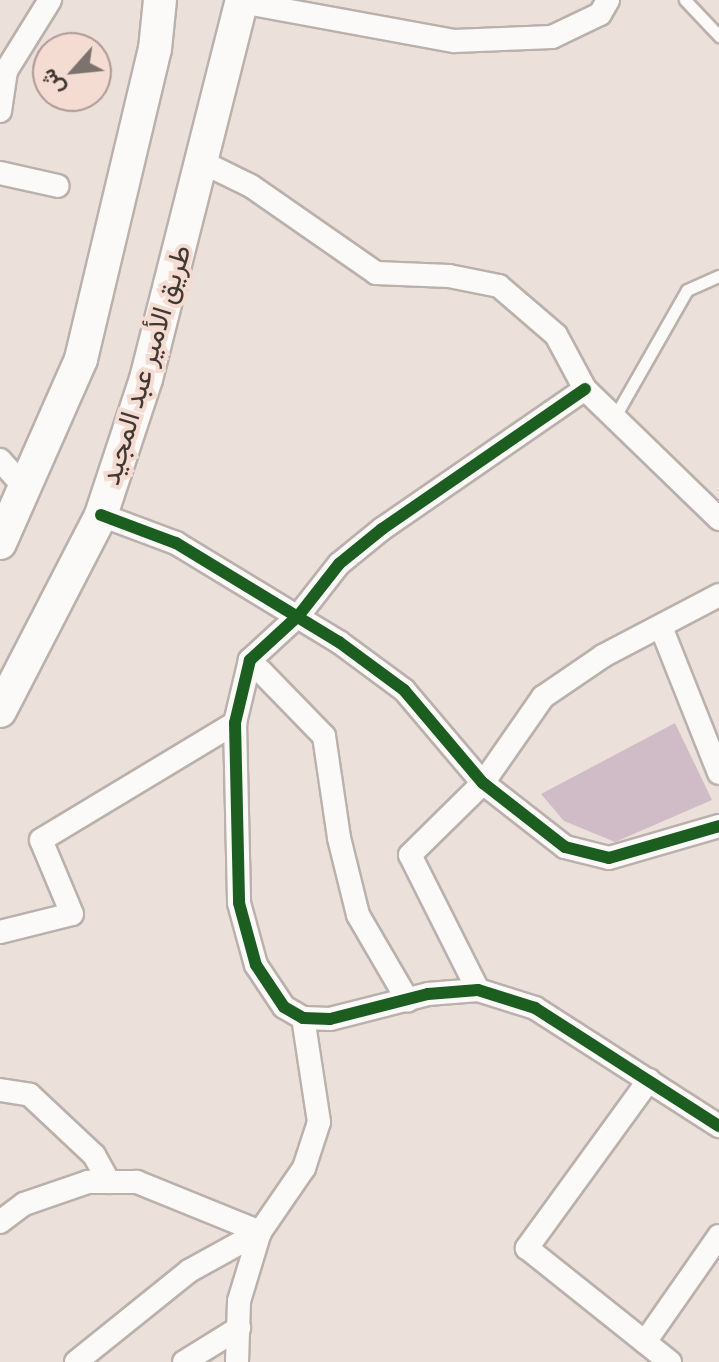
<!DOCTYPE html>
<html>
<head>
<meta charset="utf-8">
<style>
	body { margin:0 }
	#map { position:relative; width:719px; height:1362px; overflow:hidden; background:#ece0da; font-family:"Source Sans 3",Vazirmatn,sans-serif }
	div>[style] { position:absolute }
	.building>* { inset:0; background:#d0bcc6 }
	.roads { filter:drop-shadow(2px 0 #bab1ac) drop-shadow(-2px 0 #bab1ac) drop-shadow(0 2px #bab1ac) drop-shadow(0 -2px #bab1ac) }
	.lane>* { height:11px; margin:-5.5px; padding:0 5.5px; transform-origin:5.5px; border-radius:5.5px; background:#fcfaf9 }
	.street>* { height:22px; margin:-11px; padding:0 11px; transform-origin:11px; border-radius:11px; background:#fcfaf9 }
	.secondary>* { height:32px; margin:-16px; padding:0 16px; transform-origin:16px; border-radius:16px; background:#fcfaf9 }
	.cycleway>* { height:12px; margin:-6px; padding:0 6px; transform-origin:6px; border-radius:6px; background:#1b5e20 }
	span { translate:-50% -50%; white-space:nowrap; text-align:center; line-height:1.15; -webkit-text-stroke:8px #f4dcd2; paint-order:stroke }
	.street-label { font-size:28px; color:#413834 }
	.north { position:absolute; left:32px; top:32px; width:80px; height:80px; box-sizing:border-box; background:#f4dcd2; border:2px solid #ac9a93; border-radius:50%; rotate:243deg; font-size:22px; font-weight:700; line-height:32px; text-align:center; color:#413834 }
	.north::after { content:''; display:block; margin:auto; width:28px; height:36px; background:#7d736e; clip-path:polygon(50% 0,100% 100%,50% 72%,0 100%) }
</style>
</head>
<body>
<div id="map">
	<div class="building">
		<i style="clip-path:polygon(675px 723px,712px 800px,615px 842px,564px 821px,541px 794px)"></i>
	</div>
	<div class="roads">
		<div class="lane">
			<i style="left:685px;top:0;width:50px;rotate:46.6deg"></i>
			<i style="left:614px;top:418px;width:147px;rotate:-60.3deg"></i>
			<i style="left:687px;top:290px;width:35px;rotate:-24deg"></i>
		</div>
		<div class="street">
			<i style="left:241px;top:2px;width:217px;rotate:10.4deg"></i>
			<i style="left:454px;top:41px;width:98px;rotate:-2.3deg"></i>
			<i style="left:552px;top:37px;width:53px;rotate:-25.6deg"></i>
			<i style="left:600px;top:14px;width:16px;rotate:-60deg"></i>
			<i style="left:0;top:111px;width:40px;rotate:-81.5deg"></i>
			<i style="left:6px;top:71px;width:84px;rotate:-58.2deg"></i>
			<i style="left:204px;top:163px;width:52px;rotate:26.1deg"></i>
			<i style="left:251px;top:186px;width:152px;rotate:34.8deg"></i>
			<i style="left:376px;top:273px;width:73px;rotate:2.4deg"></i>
			<i style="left:449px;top:276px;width:51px;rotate:11.3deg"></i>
			<i style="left:499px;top:286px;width:75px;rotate:40.7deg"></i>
			<i style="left:556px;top:335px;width:61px;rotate:61.8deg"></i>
			<i style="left:585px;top:389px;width:187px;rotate:44.1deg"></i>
			<i style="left:0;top:173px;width:59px;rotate:12.6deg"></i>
			<i style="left:585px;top:389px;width:247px;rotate:145.4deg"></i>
			<i style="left:382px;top:529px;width:55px;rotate:140.9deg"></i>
			<i style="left:339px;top:564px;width:65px;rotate:128.1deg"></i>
			<i style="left:299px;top:615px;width:67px;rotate:137.4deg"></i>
			<i style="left:250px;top:660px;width:65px;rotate:103.4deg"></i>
			<i style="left:235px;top:723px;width:180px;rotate:88.7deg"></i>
			<i style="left:239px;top:903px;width:64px;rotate:74.7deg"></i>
			<i style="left:256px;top:965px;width:50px;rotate:56.3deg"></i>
			<i style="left:284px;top:1007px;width:22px;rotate:30deg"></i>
			<i style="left:303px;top:1018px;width:27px;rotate:2deg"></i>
			<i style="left:330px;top:1019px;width:101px;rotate:-14.3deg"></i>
			<i style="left:428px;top:994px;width:50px;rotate:-4.6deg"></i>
			<i style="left:478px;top:990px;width:60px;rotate:17.5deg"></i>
			<i style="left:535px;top:1008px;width:219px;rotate:32.7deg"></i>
			<i style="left:0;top:460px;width:38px;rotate:48deg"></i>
			<i style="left:101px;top:515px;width:80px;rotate:20.5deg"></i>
			<i style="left:176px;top:543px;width:191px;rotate:31.3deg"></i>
			<i style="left:339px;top:642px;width:81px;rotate:36.4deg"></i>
			<i style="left:404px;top:690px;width:122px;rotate:49.7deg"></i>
			<i style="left:483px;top:783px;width:104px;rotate:38deg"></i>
			<i style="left:565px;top:847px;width:45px;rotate:14deg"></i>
			<i style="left:609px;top:858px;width:115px;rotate:-16.2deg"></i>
			<i style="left:661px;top:627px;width:157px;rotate:68.3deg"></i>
			<i style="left:250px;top:660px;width:106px;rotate:45.8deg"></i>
			<i style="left:324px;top:736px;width:103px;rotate:81.6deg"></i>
			<i style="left:339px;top:838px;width:79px;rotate:76.1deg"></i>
			<i style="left:358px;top:915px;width:99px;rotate:59.8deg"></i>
			<i style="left:0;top:932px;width:74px;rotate:-14deg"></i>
			<i style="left:72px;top:914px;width:80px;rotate:-112.7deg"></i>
			<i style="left:41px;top:840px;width:227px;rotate:-31.1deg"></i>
			<i style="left:478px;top:990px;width:151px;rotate:-116.7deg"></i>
			<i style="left:410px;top:855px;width:103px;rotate:-44.6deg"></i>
			<i style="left:483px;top:783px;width:105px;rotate:-55.1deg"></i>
			<i style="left:543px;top:697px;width:73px;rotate:-34.3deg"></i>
			<i style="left:603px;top:656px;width:131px;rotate:-27.7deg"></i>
			<i style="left:649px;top:1080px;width:208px;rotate:126deg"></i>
			<i style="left:527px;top:1248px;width:183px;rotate:38.6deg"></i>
			<i style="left:0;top:1090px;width:30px;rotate:9deg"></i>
			<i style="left:30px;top:1095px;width:88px;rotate:43.2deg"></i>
			<i style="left:94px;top:1155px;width:31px;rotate:61deg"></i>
			<i style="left:0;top:1222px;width:30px;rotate:-37deg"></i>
			<i style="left:24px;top:1204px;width:68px;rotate:-19deg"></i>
			<i style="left:88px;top:1182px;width:49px"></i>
			<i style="left:137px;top:1182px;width:133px;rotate:22.1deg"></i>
			<i style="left:645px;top:1342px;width:129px;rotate:-55.1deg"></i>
			<i style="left:76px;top:1362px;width:145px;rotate:-38.8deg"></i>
			<i style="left:189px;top:1271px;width:81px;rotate:-28.8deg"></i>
			<i style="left:184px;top:1362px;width:65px;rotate:-31.7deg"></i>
			<i style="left:237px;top:1362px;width:61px;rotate:-88.1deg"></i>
			<i style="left:239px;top:1301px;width:72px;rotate:-73.1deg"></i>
			<i style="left:260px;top:1232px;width:78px;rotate:-55.5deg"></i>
			<i style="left:304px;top:1168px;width:48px;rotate:-71.9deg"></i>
			<i style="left:319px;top:1122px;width:105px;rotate:-98.7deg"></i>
		</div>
		<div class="secondary">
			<i style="left:0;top:543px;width:201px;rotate:-66.2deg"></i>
			<i style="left:81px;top:359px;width:319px;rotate:-76.6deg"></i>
			<i style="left:155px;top:49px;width:49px;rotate:-84.2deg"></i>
			<i style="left:0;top:711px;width:220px;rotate:-62.7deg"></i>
			<i style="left:101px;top:515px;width:143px;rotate:-71.7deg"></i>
			<i style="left:146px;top:379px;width:391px;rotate:-75.8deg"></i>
		</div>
	</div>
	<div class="cycleway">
		<i style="left:585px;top:389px;width:247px;rotate:145.4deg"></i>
		<i style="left:382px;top:529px;width:55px;rotate:140.9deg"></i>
		<i style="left:339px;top:564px;width:65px;rotate:128.1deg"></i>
		<i style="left:299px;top:615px;width:67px;rotate:137.4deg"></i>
		<i style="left:250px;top:660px;width:65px;rotate:103.4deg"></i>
		<i style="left:235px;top:723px;width:180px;rotate:88.7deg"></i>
		<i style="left:239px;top:903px;width:64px;rotate:74.7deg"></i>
		<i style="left:256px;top:965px;width:50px;rotate:56.3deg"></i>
		<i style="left:284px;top:1007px;width:22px;rotate:30deg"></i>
		<i style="left:303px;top:1018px;width:27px;rotate:2deg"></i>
		<i style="left:330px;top:1019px;width:101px;rotate:-14.3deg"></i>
		<i style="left:428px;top:994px;width:50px;rotate:-4.6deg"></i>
		<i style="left:478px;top:990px;width:60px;rotate:17.5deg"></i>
		<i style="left:535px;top:1008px;width:219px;rotate:32.7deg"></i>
		<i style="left:101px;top:515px;width:80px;rotate:20.5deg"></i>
		<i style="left:176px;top:543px;width:191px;rotate:31.3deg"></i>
		<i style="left:339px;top:642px;width:81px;rotate:36.4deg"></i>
		<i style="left:404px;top:690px;width:122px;rotate:49.7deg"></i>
		<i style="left:483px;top:783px;width:104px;rotate:38deg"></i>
		<i style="left:565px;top:847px;width:45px;rotate:14deg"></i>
		<i style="left:609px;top:858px;width:115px;rotate:-16.2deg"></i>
	</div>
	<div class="street-label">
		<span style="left:146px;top:365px;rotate:-73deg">طريق الأمير عبد المجيد</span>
	</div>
	<div class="north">ش</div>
</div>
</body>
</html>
